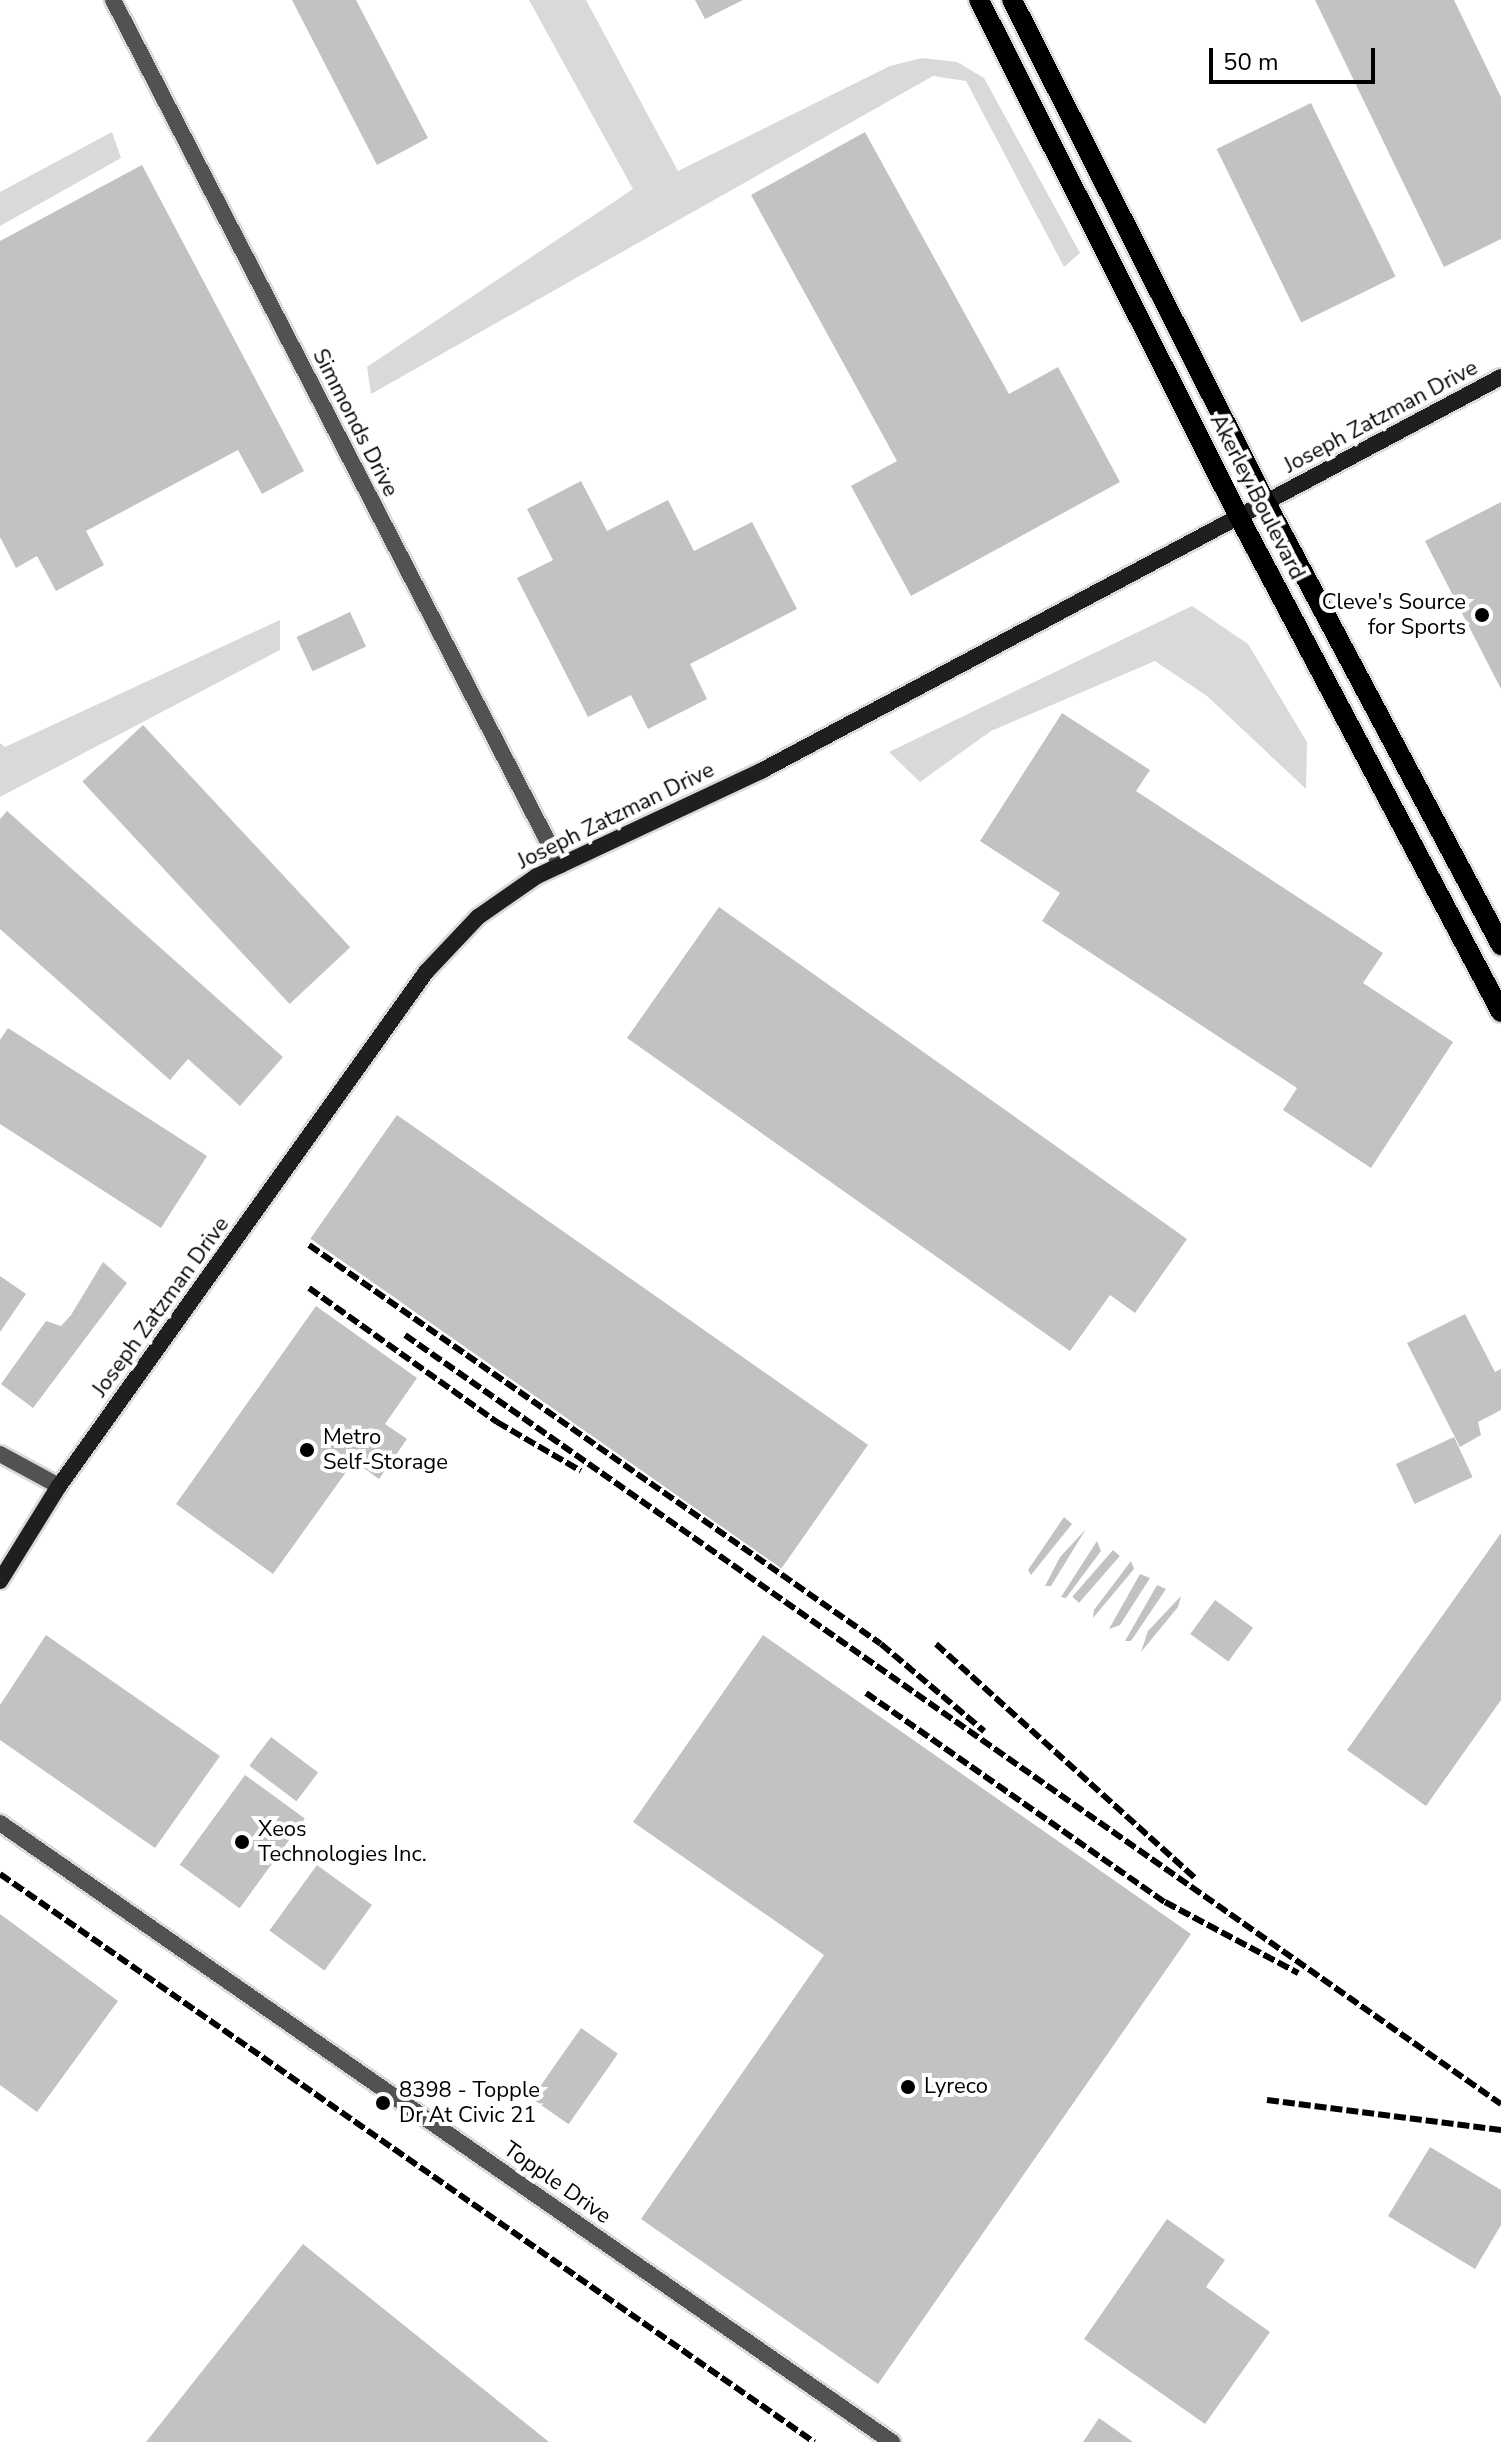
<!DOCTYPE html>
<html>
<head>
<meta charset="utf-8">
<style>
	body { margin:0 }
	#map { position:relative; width:1501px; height:2442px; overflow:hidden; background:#fff; font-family:"Nunito Sans",sans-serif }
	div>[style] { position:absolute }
	.green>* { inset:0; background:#d9d9d9 }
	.building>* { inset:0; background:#c2c2c2; transform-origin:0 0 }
	.roads { filter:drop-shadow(2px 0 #dbdbdb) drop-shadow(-2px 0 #dbdbdb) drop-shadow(0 2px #dbdbdb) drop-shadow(0 -2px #dbdbdb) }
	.street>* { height:16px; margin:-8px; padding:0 8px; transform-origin:8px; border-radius:8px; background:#525252 }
	.secondary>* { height:16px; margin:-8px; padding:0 8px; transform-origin:8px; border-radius:8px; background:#1f1f1f }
	.primary>* { height:20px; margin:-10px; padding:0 10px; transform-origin:10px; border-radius:10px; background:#000 }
	.rail>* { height:6px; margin-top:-3px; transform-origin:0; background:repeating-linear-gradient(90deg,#000 0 12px,transparent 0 16px) }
	.dots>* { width:22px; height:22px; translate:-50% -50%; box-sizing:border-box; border:4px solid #fff; border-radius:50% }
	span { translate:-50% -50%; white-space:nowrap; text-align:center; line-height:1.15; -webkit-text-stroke:8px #fff; paint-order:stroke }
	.street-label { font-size:22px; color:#000 }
	.poi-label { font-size:22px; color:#000 }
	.right { translate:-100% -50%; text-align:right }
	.left { translate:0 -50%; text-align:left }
	.scale { position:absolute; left:1209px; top:48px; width:166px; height:36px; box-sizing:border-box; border:4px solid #000; border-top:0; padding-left:10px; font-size:24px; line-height:28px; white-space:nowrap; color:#000; -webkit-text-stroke:6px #fff; paint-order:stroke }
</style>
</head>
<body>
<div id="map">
	<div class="green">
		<i style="clip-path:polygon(529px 0,586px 0,678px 171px,890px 66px,922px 58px,957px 62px,984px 78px,1080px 253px,1064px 267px,966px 81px,933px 76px,371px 394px,367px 367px,633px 189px)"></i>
		<i style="clip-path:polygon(112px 132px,121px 158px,0 226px,0 192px)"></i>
		<i style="clip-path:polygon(1192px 606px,1248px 644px,1307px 742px,1306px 789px,1207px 696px,1155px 661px,991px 731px,920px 782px,889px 752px)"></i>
		<i style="clip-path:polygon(280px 620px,280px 650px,0 797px,0 743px,5px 747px)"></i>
	</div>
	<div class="building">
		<i style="clip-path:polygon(292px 0,356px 0,428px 138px,377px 165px)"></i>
		<i style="clip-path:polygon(695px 0,743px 0,705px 19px)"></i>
		<i style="clip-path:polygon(1315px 0,1454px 0,1501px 97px,1501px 239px,1444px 267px)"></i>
		<i style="left:1311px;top:103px;width:193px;height:105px;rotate:64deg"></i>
		<i style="clip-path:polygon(865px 132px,1009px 394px,1058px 367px,1120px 482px,911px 596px,851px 486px,897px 461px,751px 195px)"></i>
		<i style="clip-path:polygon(142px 165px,304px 471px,262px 494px,238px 450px,86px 531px,104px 565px,56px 591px,37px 556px,16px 568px,0 537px,0 241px)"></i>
		<i style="clip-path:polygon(581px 481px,607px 531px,668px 500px,694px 551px,752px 522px,797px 609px,690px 664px,707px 699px,648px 729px,631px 695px,588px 717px,517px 578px,553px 560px,527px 509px)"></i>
		<i style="clip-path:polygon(1501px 502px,1501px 689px,1425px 541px)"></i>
		<i style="left:350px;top:612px;width:38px;height:59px;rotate:65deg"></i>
		<i style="clip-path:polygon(1062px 713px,1150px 770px,1136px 791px,1383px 953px,1363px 983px,1453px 1042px,1371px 1168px,1283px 1110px,1297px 1088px,1042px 921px,1060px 893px,980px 841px)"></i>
		<i style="left:143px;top:725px;width:304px;height:83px;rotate:47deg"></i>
		<i style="clip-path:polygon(7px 811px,283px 1057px,240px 1106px,188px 1059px,170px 1080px,0 929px,0 819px)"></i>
		<i style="clip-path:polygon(719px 907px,1187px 1239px,1135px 1313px,1110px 1295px,1070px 1351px,627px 1038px)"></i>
		<i style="clip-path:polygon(8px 1028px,207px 1156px,161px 1228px,0 1124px,0 1040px)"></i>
		<i style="left:397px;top:1115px;width:575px;height:151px;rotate:35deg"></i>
		<i style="clip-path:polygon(103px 1262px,127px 1283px,33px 1408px,1px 1384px,46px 1321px,61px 1326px,71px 1315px)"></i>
		<i style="clip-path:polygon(0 1276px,26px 1294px,0 1332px)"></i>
		<i style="clip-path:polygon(316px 1306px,417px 1378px,385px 1424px,407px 1439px,379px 1479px,354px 1461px,273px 1574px,176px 1504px)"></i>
		<i style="clip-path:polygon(1465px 1314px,1495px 1372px,1501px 1369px,1501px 1410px,1478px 1422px,1481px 1435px,1460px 1447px,1407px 1343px)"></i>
		<i style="left:1454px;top:1437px;width:44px;height:64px;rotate:65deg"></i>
		<i style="clip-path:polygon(1064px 1517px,1072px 1524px,1031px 1575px,1028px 1570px)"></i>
		<i style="clip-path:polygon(1086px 1529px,1051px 1586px,1045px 1586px,1060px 1557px)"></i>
		<i style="clip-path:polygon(1501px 1533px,1501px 1700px,1426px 1806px,1347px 1750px)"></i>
		<i style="clip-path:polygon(1097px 1541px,1101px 1551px,1066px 1598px,1061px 1597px)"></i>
		<i style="left:1113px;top:1550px;width:9px;height:62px;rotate:41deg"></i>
		<i style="clip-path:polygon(1131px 1561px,1134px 1569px,1093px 1618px,1094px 1610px)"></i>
		<i style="clip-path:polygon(1140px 1574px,1150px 1578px,1120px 1625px,1109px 1629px)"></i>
		<i style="clip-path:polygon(1157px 1585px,1166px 1589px,1131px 1641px,1125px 1641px)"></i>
		<i style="clip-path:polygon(1181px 1596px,1178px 1607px,1141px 1652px,1148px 1631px)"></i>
		<i style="left:1215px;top:1600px;width:47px;height:42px;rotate:36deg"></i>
		<i style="clip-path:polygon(46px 1635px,220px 1756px,155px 1848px,0 1740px,0 1705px)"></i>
		<i style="clip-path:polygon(763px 1635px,1191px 1934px,878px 2384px,641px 2219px,824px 1955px,633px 1822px)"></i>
		<i style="left:271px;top:1737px;width:59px;height:36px;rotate:37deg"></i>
		<i style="left:245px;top:1775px;width:74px;height:111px;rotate:36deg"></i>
		<i style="left:317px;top:1865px;width:68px;height:81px;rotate:36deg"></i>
		<i style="clip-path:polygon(0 1914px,118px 2001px,37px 2112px,0 2085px)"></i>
		<i style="left:581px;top:2028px;width:45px;height:86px;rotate:35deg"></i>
		<i style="clip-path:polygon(1430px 2147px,1501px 2190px,1501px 2225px,1475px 2269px,1388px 2216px)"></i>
		<i style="clip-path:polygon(1167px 2219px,1225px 2260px,1206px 2287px,1270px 2332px,1205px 2424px,1084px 2339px)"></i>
		<i style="clip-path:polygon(303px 2244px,549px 2442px,146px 2442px)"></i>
		<i style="clip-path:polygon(1099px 2418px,1133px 2442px,1083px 2442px)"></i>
	</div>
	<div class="roads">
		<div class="street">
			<i style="left:113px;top:0;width:974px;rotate:62.67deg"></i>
			<i style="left:0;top:1454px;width:67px;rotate:28.5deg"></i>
			<i style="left:0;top:1823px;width:1086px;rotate:34.76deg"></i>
		</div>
		<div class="secondary">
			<i style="left:0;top:1581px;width:112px;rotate:-58.2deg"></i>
			<i style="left:59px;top:1486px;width:632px;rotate:-54.47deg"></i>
			<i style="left:426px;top:972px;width:76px;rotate:-46.6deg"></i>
			<i style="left:478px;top:917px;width:72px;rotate:-34.8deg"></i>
			<i style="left:537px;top:876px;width:247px;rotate:-25.1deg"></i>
			<i style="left:761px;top:771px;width:838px;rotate:-28.03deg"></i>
		</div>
		<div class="primary">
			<i style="left:979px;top:0;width:579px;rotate:63.3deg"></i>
			<i style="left:1239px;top:517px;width:560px;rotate:62.11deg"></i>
			<i style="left:1012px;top:0;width:563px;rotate:63.21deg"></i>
			<i style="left:1266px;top:503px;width:501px;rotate:62deg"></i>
		</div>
	</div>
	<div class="rail">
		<i style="left:309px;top:1245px;width:697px;rotate:34.9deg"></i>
		<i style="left:881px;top:1644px;width:135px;rotate:40.2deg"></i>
		<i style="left:309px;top:1288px;width:231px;rotate:35.5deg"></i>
		<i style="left:497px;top:1422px;width:97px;rotate:30.3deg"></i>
		<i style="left:405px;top:1335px;width:1339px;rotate:35.06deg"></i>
		<i style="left:936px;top:1644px;width:352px;rotate:42.1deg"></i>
		<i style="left:866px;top:1693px;width:365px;rotate:35deg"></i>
		<i style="left:1165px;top:1902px;width:151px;rotate:28.1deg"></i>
		<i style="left:0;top:1874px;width:993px;rotate:34.91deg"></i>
		<i style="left:1267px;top:2100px;width:236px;rotate:7.3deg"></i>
	</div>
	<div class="dots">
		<i style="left:1482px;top:615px;background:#000"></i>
		<i style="left:307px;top:1450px;background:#000"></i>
		<i style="left:242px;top:1842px;background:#000"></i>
		<i style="left:908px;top:2087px;background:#000"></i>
		<i style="left:383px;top:2103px;background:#000"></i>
	</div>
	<div class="street-label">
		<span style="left:1381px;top:417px;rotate:-28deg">Joseph Zatzman Drive</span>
		<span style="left:355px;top:423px;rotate:63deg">Simmonds Drive</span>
		<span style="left:1257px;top:497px;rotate:63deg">Akerley Boulevard</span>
		<span style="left:616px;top:816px;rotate:-26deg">Joseph Zatzman Drive</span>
		<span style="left:161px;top:1307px;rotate:-54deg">Joseph Zatzman Drive</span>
		<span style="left:557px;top:2183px;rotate:35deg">Topple Drive</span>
	</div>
	<div class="poi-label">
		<span class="right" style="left:1466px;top:615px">Cleve's Source<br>for Sports</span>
		<span class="left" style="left:323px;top:1450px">Metro<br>Self-Storage</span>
		<span class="left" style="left:258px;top:1842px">Xeos<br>Technologies Inc.</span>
		<span class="left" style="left:924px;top:2087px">Lyreco</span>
		<span class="left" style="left:399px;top:2103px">8398 - Topple<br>Dr At Civic 21</span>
	</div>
	<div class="scale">50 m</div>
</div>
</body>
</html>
